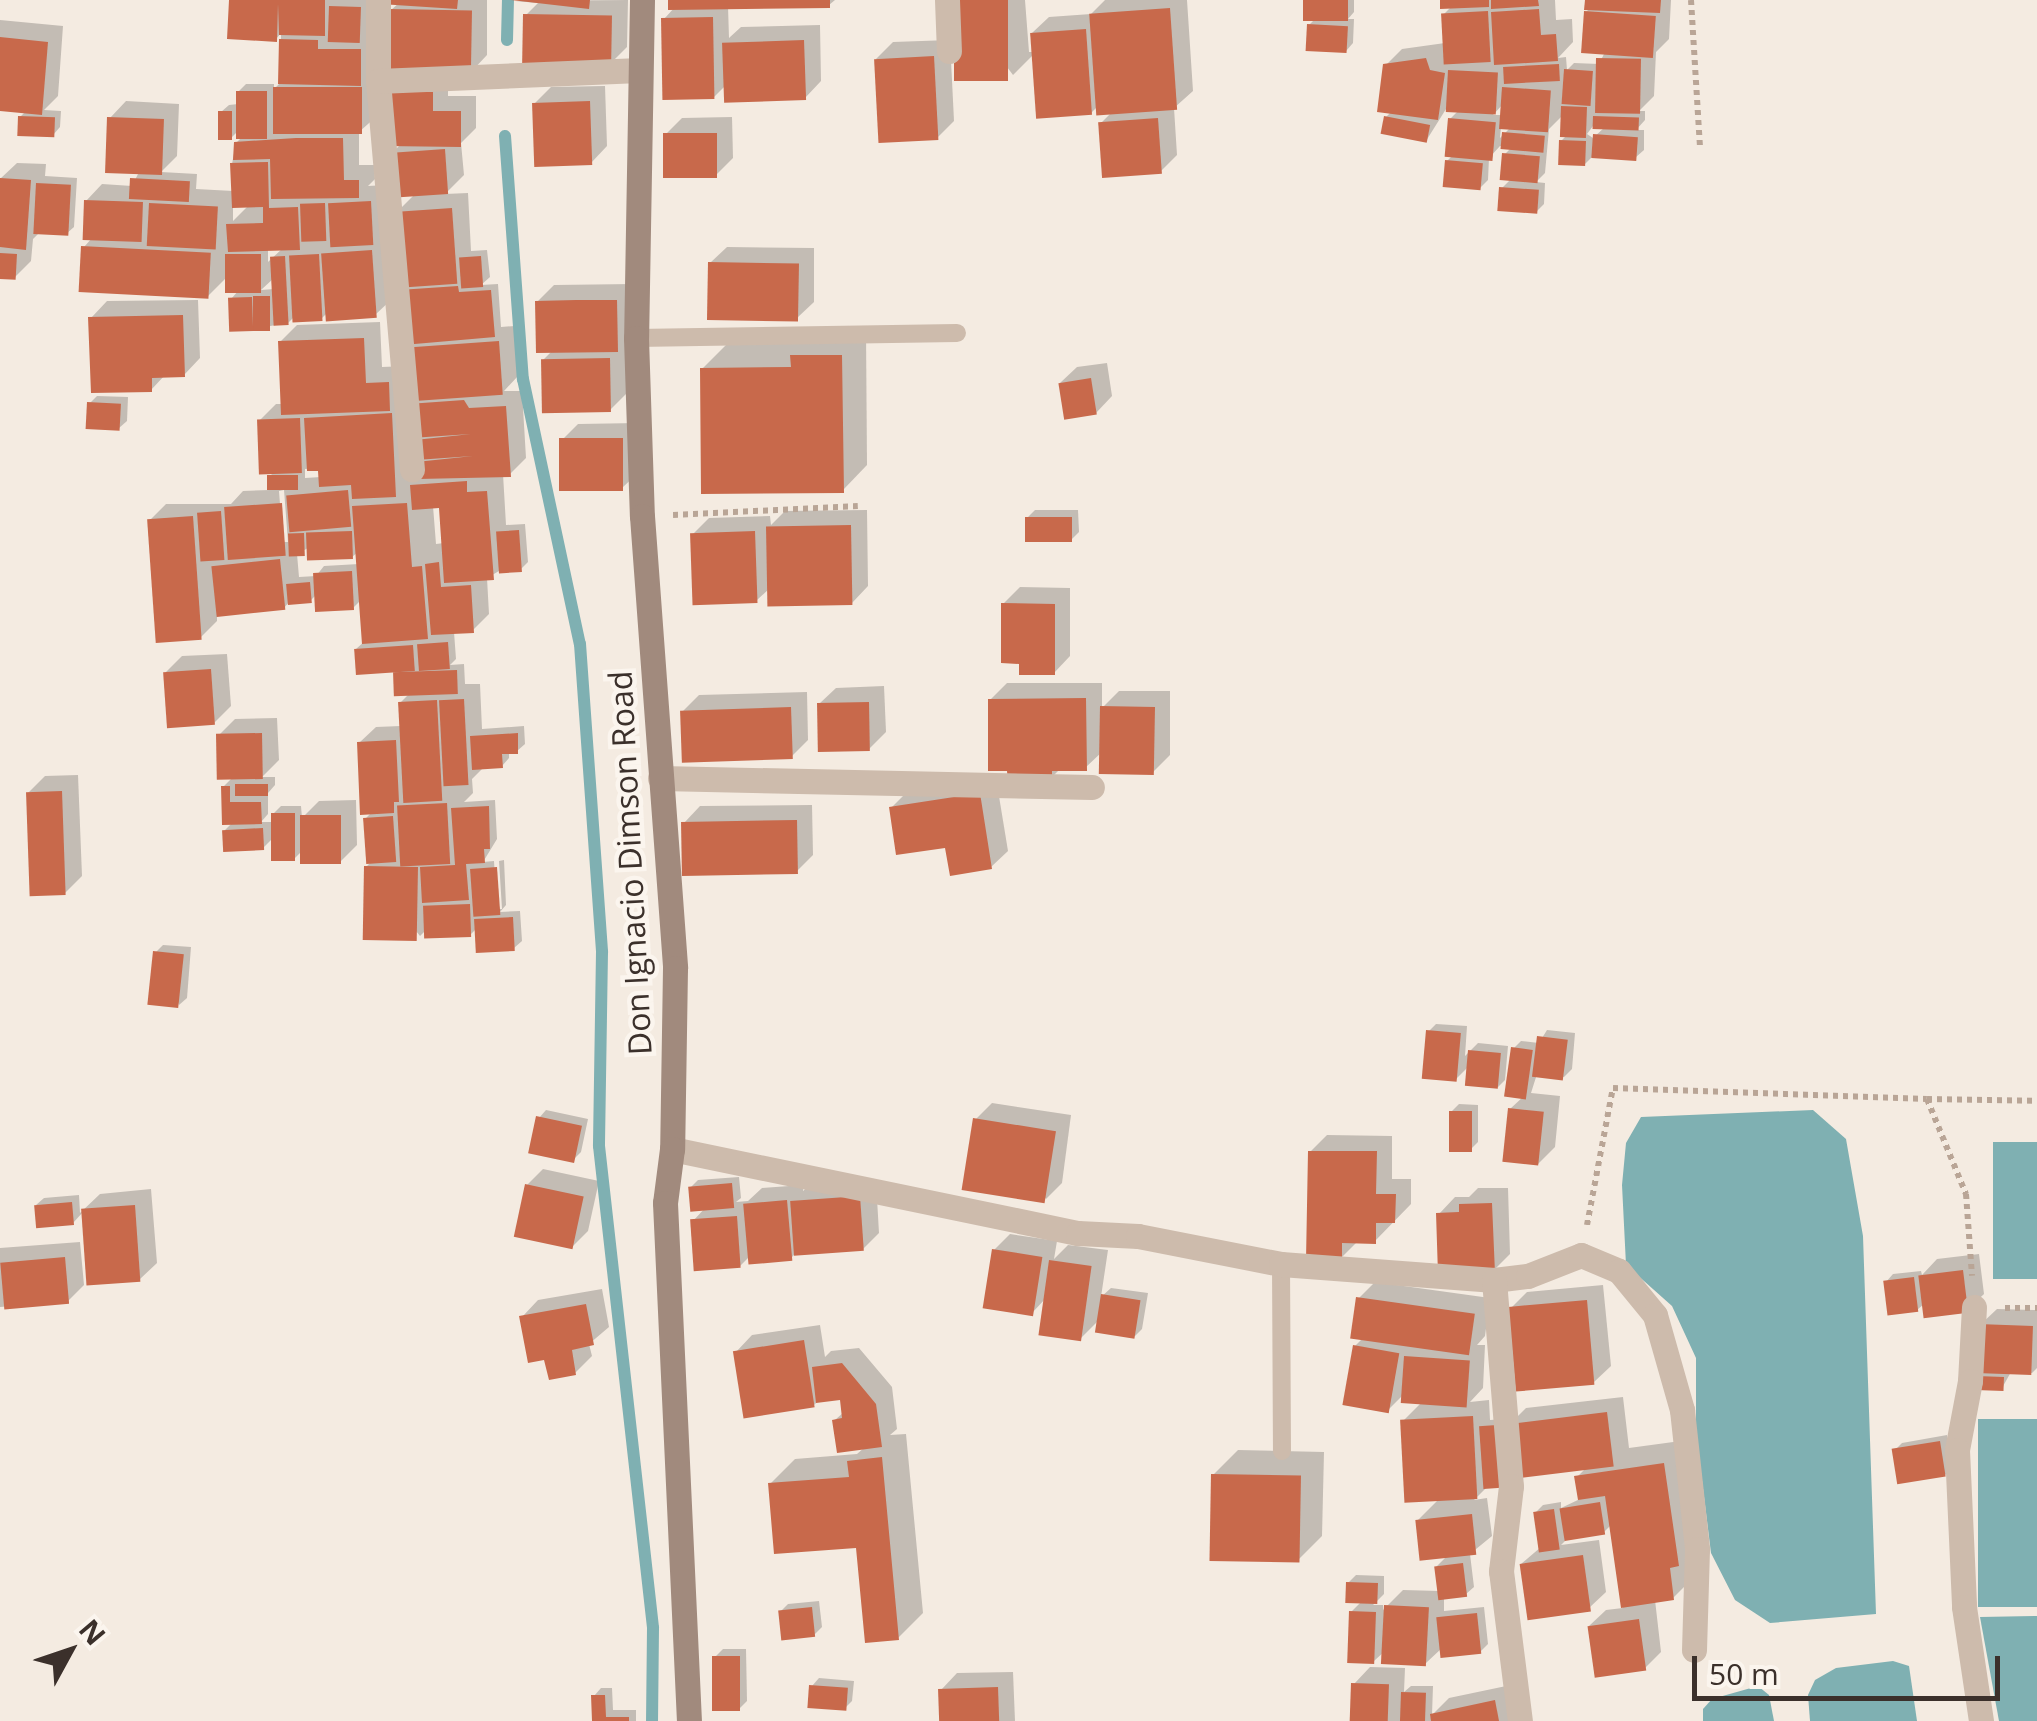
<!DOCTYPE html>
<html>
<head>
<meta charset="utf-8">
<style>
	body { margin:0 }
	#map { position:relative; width:2037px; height:1721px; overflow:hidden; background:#f4ebe1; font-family:"Open Sans",sans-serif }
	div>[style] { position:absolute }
	.water>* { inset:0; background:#7fb0b2; transform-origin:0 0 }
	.shadow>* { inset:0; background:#0003 }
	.stream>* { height:12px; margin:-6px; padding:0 6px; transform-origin:6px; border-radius:6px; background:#7fb0b2 }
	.building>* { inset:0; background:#c8694b; transform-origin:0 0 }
	.path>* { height:6px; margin-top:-3px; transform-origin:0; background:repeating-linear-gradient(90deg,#b9a596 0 5px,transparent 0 10px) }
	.lane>* { height:18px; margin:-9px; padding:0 9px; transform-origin:9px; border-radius:9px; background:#cdbbac }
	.street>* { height:25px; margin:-12.5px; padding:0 12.5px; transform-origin:12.5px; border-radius:12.5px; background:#cdbbac }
	.secondary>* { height:25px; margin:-12.5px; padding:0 12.5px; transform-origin:12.5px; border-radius:12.5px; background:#a18a7d }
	span { translate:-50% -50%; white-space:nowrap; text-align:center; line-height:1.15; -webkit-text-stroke:9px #fbf5ee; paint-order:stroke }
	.street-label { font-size:32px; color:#3b302b }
	.north { position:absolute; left:20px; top:1601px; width:100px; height:100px; -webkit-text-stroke:8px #fbf5ee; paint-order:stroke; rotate:50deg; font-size:28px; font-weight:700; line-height:40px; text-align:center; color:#3b302b }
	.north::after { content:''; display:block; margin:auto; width:35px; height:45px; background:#3b302b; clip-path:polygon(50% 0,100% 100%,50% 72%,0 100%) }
	.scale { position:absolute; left:1692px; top:1656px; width:308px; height:45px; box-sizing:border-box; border:5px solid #3b302b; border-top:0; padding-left:12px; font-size:30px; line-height:35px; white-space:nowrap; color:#3b302b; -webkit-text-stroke:8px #fbf5ee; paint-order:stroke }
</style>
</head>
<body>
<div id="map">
	<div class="water">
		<i style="clip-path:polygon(1813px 1110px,1846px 1139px,1863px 1236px,1876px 1614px,1770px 1623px,1735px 1600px,1711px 1553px,1696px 1432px,1696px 1358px,1672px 1306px,1626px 1265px,1622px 1185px,1626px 1143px,1641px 1117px)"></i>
		<i style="left:2037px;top:1142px;width:137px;height:44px;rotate:90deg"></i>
		<i style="left:2037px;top:1419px;width:188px;height:59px;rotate:90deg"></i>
		<i style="clip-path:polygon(2037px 1616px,2037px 1721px,1999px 1721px,1980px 1617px)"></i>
		<i style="clip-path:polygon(1893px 1661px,1909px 1666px,1917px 1721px,1810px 1721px,1808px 1695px,1815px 1680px,1836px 1668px)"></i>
		<i style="clip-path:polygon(1758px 1686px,1769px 1695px,1774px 1721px,1703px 1721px,1703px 1709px,1712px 1699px)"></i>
	</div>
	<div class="shadow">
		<i style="clip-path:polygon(evenodd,231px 0,368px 0,377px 116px,359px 132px,359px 165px,374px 165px,375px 179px,368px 186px,386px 185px,392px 299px,375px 315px,328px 312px,321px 319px,294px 317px,288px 323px,252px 329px,231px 299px,239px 290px,229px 275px,208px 296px,84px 247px,92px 238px,86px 201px,102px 184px,132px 186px,139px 172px,110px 118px,126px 101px,179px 104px,177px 156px,161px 172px,197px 174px,196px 189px,233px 191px,232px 164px,236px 143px,242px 137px,238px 131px,231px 138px,221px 112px,229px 105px,238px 104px,238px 92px,246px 84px,274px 84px,274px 89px,281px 82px,281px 33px,276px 39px,231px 0,249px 205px,233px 221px,233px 206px,249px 205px,231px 0,268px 248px,283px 248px,268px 262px,268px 248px,231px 0,274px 278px,274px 289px,261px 290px,274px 278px)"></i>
		<i style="clip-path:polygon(evenodd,383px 0,487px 0,487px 55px,471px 72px,448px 73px,448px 96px,476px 96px,476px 128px,461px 143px,464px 175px,445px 194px,468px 193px,471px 251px,487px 250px,490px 277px,481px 285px,498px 284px,501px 327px,515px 326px,518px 376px,504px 391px,522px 391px,526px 458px,510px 474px,503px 474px,506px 525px,525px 524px,528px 562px,520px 570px,499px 571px,487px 578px,489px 614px,473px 630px,454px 632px,456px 659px,450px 665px,464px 664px,465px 684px,480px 684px,482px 729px,524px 726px,525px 744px,517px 751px,509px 751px,509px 758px,502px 766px,484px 767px,472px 779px,473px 793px,464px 802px,495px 800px,497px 839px,483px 862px,494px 861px,497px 909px,502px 909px,499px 861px,504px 860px,506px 905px,500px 912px,520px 911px,522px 941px,514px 948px,477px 928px,470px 935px,427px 929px,420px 936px,366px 867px,372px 861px,365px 819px,372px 812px,359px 743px,376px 727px,401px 726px,400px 703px,408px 695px,397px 695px,395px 670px,356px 649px,365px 641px,361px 600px,353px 608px,317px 594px,311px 600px,289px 602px,284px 608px,217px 613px,217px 621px,201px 637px,150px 520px,166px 504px,231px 504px,243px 491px,270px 490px,269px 477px,275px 471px,260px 420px,276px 404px,283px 404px,280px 342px,297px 325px,380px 322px,382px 367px,407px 366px,397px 212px,415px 194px,392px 153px,401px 144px,391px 10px,399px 3px,383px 0,320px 468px,321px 477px,305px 478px,305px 469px,320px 468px,383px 0,284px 490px,288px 542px,283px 542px,279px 491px,284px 490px,383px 0,442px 505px,444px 543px,436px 544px,433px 506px,442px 505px,383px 0,310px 547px,352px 557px,358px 552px,359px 564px,324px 566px,316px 576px,299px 577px,297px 554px,310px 547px)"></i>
		<i style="clip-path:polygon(628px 0,627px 47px,611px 63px,526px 15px,538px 3px,515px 1px)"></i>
		<i style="clip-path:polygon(671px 0,835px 0,829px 5px,728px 6px,729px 38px,741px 27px,820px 25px,821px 81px,805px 98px,725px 86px,714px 97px,664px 19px,675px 7px)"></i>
		<i style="clip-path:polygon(957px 0,1025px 0,1029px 52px,1034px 52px,1032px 33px,1049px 17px,1091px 14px,1105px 0,1187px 0,1193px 91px,1174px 108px,1177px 155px,1160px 172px,1101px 123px,1112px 112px,1098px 106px,1091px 113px,1034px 54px,1013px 75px)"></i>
		<i style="clip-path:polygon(1306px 0,1354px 0,1354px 12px,1348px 19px,1354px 19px,1353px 43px,1346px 51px,1309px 25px,1315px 19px)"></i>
		<i style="clip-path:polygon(evenodd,1443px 0,1555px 0,1556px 20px,1572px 19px,1573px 42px,1558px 58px,1566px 57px,1567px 70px,1574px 63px,1599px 64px,1605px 52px,1586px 12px,1591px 7px,1588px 0,1671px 0,1669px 39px,1656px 52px,1654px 96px,1639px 111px,1645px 111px,1645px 120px,1636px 130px,1644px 130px,1644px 150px,1636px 157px,1593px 156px,1585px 164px,1561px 141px,1567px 135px,1564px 114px,1549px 129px,1545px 173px,1536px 182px,1545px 183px,1544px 204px,1536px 212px,1502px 188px,1511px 179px,1505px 154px,1512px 147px,1500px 146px,1489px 158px,1488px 180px,1480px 188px,1447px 161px,1453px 155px,1450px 119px,1459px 110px,1446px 109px,1426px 141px,1386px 117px,1392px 111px,1386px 65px,1402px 49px,1445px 43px,1444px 14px,1452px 6px,1443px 0,1503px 104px,1502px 115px,1493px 115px,1503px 104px,1443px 0,1593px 126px,1605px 127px,1593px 138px,1587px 134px,1593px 126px,1443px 0,1501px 127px,1511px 127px,1500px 138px,1501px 127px)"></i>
		<i style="clip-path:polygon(0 20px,63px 26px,58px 96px,44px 110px,61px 111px,60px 127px,53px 135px,20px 117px,26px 111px,0 109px)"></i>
		<i style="clip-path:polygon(950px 40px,954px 121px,937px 138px,876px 59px,893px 42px)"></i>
		<i style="clip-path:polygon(605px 86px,607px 146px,591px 163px,534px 104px,551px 87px)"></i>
		<i style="clip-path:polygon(732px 117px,733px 158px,717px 174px,666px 134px,682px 118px)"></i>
		<i style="clip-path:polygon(17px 163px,46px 164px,45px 176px,77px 178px,74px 227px,66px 234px,40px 232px,33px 239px,31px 261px,15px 277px,0 276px,0 179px)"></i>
		<i style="clip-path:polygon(727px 247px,814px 248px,814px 302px,797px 318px,710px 263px)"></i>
		<i style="clip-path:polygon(633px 284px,627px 393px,610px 410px,543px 360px,553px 350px,537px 302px,554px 285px)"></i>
		<i style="clip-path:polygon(198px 300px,200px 358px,184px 375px,165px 375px,151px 390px,91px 318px,107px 301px)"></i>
		<i style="clip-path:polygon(866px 331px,867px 465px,843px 490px,702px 369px,727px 344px)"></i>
		<i style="clip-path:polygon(1107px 363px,1112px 396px,1096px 413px,1060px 383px,1077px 367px)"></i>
		<i style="clip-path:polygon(97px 396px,128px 397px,127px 421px,119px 428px,90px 403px)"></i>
		<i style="clip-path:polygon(638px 423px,639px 472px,622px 488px,562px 440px,578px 424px)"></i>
		<i style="clip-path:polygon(867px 510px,868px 586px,852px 603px,770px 588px,757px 600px,693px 534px,709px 518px,770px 516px,771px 525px,785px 511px)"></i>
		<i style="clip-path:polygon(1035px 510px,1078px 510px,1079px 532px,1071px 540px,1027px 518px)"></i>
		<i style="clip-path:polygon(1020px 587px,1070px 588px,1070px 656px,1054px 673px,1003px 604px)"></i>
		<i style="clip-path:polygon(227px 654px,231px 706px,214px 723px,166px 672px,182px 656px)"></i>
		<i style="clip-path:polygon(1007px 683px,1102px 683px,1102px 708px,1119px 691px,1170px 691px,1170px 755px,1153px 772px,1103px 751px,1085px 768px,1061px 768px,1051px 778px,990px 700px)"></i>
		<i style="clip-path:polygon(884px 686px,886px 732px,869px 749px,819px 704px,836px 688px)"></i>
		<i style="clip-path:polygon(807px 692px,808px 740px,792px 756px,683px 711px,699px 695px)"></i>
		<i style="clip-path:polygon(277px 718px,279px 760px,262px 777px,275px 777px,275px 785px,268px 793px,268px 814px,261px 822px,274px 822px,273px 814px,281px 806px,301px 806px,302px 818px,319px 801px,356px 800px,357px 845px,340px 862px,303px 850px,295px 858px,274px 837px,263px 848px,225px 830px,232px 823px,223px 787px,233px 777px,219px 735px,235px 719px)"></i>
		<i style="clip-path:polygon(78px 775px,82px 876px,65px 893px,28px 793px,45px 776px)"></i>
		<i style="clip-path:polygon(996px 778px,1008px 851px,991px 867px,947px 845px,891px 808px,908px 791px)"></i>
		<i style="clip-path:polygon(812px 805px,813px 855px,797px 871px,684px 823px,700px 806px)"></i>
		<i style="clip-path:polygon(163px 945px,191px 947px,187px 998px,179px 1005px,156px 952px)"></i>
		<i style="clip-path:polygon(1436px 1024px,1467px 1026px,1465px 1056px,1478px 1043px,1508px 1046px,1505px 1080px,1498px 1087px,1469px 1066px,1456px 1079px,1429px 1031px)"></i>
		<i style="clip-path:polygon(1547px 1030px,1575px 1033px,1572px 1069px,1564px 1077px,1537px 1074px,1531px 1093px,1560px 1096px,1555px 1147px,1538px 1164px,1510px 1109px,1524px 1096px,1513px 1049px,1521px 1041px,1539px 1043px)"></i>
		<i style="clip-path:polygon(992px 1103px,1071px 1115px,1062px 1183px,1046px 1199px,975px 1120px)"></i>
		<i style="clip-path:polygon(1459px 1104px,1478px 1105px,1478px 1142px,1470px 1150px,1451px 1112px)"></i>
		<i style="clip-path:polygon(546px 1110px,588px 1119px,581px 1152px,573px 1160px,539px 1118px)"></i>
		<i style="clip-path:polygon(1327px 1135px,1392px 1136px,1392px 1179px,1411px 1179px,1411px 1204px,1375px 1241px,1358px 1241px,1341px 1258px,1310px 1152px)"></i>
		<i style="clip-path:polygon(543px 1169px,599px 1181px,588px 1231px,572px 1247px,527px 1185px)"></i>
		<i style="clip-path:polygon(739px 1177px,741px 1198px,736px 1202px,748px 1201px,762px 1188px,803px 1185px,803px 1191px,809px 1186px,876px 1181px,879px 1233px,863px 1249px,795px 1254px,791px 1258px,750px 1256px,740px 1266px,693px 1221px,706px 1207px,690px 1188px,698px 1180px)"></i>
		<i style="clip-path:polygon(1478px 1188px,1508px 1188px,1510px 1254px,1494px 1270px,1439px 1214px,1455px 1197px,1469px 1197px)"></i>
		<i style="clip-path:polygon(151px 1189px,157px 1263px,140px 1279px,83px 1212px,73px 1223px,36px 1205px,44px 1198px,79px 1195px,80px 1213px,100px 1194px)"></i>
		<i style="clip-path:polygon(1010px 1234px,1057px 1241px,1054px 1259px,1068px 1245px,1108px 1250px,1101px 1297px,1111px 1288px,1148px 1293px,1142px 1329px,1135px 1336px,1099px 1320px,1081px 1338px,1046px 1298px,1032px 1313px,994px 1250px)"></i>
		<i style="clip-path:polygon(80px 1242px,84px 1285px,67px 1302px,0 1307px,0 1248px)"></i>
		<i style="clip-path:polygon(1979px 1254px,1984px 1294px,1967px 1310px,1924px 1304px,1917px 1310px,1886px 1282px,1893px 1274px,1921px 1271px,1922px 1275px,1937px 1259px)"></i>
		<i style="clip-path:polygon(1375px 1282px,1490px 1298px,1485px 1336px,1477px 1345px,1485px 1345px,1483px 1388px,1470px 1402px,1489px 1400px,1490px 1420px,1504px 1419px,1488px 1486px,1474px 1500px,1487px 1498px,1492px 1536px,1470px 1554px,1474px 1587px,1466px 1594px,1444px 1597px,1444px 1611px,1484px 1607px,1488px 1644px,1480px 1652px,1442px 1648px,1426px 1663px,1386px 1650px,1374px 1661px,1351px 1612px,1362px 1601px,1348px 1583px,1356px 1575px,1384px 1576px,1384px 1594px,1373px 1605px,1383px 1605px,1383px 1610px,1403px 1590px,1439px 1591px,1436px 1567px,1447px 1556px,1418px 1520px,1439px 1499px,1403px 1421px,1422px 1402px,1404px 1394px,1389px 1409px,1355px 1346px,1363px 1338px,1358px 1299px)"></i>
		<i style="clip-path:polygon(1603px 1285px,1611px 1366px,1594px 1382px,1510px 1309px,1527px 1292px)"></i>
		<i style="clip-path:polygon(602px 1289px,609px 1327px,589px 1344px,592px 1356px,575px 1373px,546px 1358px,522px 1317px,538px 1300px)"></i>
		<i style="clip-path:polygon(1997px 1309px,2037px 1310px,2037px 1368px,2032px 1373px,2011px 1372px,2002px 1388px,1979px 1377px,1980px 1325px)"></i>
		<i style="clip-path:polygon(820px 1325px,825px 1357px,831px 1351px,859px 1348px,892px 1387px,897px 1429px,890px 1435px,906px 1434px,923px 1613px,898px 1638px,858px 1545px,770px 1484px,795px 1459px,857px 1454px,865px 1447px,835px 1420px,844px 1412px,842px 1397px,819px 1400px,814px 1405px,736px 1352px,752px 1335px)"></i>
		<i style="clip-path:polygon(1623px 1397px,1629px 1448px,1688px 1440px,1698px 1573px,1673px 1598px,1655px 1600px,1661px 1652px,1645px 1668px,1589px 1626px,1606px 1610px,1623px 1608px,1612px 1524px,1604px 1532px,1566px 1540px,1561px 1545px,1599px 1540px,1606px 1592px,1589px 1608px,1521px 1564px,1541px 1547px,1536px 1512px,1543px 1505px,1561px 1502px,1561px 1508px,1580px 1499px,1577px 1477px,1586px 1468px,1509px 1425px,1526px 1408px)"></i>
		<i style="clip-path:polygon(1947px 1435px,1953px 1467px,1945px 1475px,1895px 1450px,1902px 1443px)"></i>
		<i style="clip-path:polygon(1238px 1450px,1324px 1452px,1322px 1536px,1297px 1561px,1213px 1475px)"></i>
		<i style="clip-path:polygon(819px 1601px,822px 1627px,814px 1635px,781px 1611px,788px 1604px)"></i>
		<i style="clip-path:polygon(723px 1649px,746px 1649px,747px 1701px,740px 1708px,715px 1657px)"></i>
		<i style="clip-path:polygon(1370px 1667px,1405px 1668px,1404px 1692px,1411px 1686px,1433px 1686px,1432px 1715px,1449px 1698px,1511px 1685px,1518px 1721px,1353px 1721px,1354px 1684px)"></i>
		<i style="clip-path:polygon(1013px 1672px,1015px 1721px,942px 1721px,941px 1690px,957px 1673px)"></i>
		<i style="clip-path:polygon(819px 1678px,854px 1681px,852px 1701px,845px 1708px,812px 1686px)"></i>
		<i style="clip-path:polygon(601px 1688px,612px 1688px,613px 1710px,636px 1710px,636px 1721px,594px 1721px,594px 1696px)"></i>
	</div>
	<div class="stream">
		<i style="left:507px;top:40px;width:40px;rotate:-88.6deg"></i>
		<i style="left:505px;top:136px;width:244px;rotate:85.8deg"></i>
		<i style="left:523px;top:379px;width:271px;rotate:77.9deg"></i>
		<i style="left:580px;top:644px;width:309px;rotate:85.9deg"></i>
		<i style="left:602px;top:952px;width:194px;rotate:90.9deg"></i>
		<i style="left:599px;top:1146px;width:485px;rotate:83.6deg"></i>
		<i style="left:653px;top:1628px;width:93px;rotate:90.6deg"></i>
	</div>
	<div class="building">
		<i style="clip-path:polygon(229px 0,325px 0,325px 36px,279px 35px,278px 4px,277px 42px,227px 39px)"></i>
		<i style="clip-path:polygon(380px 0,458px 0,457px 9px,380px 4px)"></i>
		<i style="clip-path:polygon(511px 0,590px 0,589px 9px)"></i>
		<i style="clip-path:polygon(668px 0,830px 0,830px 8px,668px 10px)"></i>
		<i style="left:954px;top:0;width:54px;height:81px"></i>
		<i style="left:1303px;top:0;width:45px;height:21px"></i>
		<i style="clip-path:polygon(1440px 0,1489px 0,1489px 7px,1440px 9px)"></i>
		<i style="clip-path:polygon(1491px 0,1538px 0,1539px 6px,1491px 9px)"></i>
		<i style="clip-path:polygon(1585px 0,1661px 0,1660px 13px,1584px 10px)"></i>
		<i style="left:329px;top:6px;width:32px;height:36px;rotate:2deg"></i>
		<i style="left:1170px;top:8px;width:102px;height:81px;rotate:86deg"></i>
		<i style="left:389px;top:9px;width:83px;height:68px;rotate:1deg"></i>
		<i style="clip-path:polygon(1539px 9px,1541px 35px,1556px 34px,1558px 61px,1494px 65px,1491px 12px)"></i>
		<i style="left:1488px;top:11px;width:51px;height:47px;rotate:87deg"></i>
		<i style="left:1584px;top:11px;width:72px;height:42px;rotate:4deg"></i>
		<i style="left:523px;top:14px;width:89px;height:50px;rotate:1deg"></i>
		<i style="left:713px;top:17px;width:82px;height:52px;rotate:89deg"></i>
		<i style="left:1307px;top:24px;width:41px;height:27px;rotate:3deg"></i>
		<i style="left:1086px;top:29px;width:86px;height:56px;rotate:86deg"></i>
		<i style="clip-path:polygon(0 37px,48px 42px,42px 115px,0 111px)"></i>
		<i style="clip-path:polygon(279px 39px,318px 40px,318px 49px,361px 49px,361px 86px,278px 84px)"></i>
		<i style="left:804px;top:40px;width:60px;height:82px;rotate:88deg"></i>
		<i style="left:934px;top:56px;width:84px;height:60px;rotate:87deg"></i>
		<i style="clip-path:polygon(1426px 58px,1430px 70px,1445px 73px,1438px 120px,1377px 112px,1383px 64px)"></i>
		<i style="left:1596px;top:58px;width:45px;height:55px;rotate:1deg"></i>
		<i style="left:1559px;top:64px;width:17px;height:56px;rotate:87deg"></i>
		<i style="left:1564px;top:69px;width:29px;height:35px;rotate:4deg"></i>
		<i style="left:1448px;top:70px;width:50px;height:42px;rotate:3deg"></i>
		<i style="left:273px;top:87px;width:89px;height:47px"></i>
		<i style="left:1502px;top:87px;width:49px;height:42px;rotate:4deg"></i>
		<i style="left:236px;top:91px;width:31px;height:48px"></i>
		<i style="clip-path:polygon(385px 92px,433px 92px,433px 111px,461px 111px,461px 147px,385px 146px)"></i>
		<i style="left:590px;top:101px;width:64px;height:58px;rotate:88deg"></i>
		<i style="left:1561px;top:106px;width:26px;height:31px;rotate:2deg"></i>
		<i style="left:218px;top:111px;width:14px;height:29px"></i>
		<i style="left:18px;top:116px;width:37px;height:20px;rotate:2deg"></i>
		<i style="left:1384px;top:116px;width:47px;height:18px;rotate:11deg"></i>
		<i style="left:1593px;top:116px;width:46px;height:13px;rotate:2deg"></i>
		<i style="left:107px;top:117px;width:57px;height:56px;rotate:2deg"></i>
		<i style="left:1158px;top:118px;width:56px;height:60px;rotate:86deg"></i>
		<i style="left:1448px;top:118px;width:48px;height:39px;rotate:5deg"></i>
		<i style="left:1502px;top:132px;width:43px;height:17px;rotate:5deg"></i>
		<i style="left:663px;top:133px;width:54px;height:45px"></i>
		<i style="left:1593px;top:134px;width:45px;height:24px;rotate:4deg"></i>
		<i style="clip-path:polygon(296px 138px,343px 138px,344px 180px,359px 180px,359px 198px,271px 199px,270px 159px,233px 160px,234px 142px)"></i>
		<i style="left:1559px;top:140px;width:27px;height:25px;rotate:2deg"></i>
		<i style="left:445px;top:149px;width:45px;height:56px;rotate:86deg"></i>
		<i style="left:1502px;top:153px;width:38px;height:27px;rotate:5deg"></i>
		<i style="left:1445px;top:160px;width:38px;height:27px;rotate:5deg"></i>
		<i style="clip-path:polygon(268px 162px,269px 208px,298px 207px,300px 250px,228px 252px,226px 224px,263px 223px,263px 207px,232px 208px,230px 163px)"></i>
		<i style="clip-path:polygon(0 178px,31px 180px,26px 250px,0 247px)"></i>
		<i style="left:130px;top:178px;width:60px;height:21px;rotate:3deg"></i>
		<i style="left:36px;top:183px;width:35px;height:51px;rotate:3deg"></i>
		<i style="left:1499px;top:187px;width:40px;height:24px;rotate:4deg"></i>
		<i style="left:84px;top:200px;width:59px;height:40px;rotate:2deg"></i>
		<i style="left:371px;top:201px;width:44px;height:43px;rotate:87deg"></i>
		<i style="left:149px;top:203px;width:69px;height:43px;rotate:3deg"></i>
		<i style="left:325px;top:203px;width:38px;height:25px;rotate:88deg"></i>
		<i style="left:452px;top:208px;width:76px;height:58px;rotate:86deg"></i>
		<i style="left:81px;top:246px;width:130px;height:46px;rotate:3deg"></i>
		<i style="left:372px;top:250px;width:68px;height:51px;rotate:86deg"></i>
		<i style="left:0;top:253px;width:17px;height:26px;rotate:3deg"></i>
		<i style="left:225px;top:254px;width:36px;height:39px"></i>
		<i style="left:319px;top:254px;width:67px;height:30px;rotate:87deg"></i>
		<i style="left:285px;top:256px;width:69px;height:15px;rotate:87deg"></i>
		<i style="left:481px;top:256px;width:31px;height:22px;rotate:86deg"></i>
		<i style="left:708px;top:262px;width:91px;height:58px;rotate:1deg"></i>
		<i style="clip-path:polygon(458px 286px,459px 292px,491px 290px,495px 337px,403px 345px,399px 290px)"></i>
		<i style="left:253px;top:296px;width:17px;height:35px"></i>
		<i style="left:252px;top:297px;width:34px;height:24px;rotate:88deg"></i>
		<i style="clip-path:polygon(576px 300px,617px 300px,618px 352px,536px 353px,535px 301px)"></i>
		<i style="clip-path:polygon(183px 315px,185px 377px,152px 378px,152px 392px,91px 393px,88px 317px)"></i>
		<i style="clip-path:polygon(364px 338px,366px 383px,389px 382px,390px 411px,281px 415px,278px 341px)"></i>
		<i style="left:499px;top:341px;width:54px;height:95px;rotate:86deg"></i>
		<i style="clip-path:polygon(790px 355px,842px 355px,844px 493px,701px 494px,700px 368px,791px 367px)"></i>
		<i style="left:610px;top:358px;width:54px;height:69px;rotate:89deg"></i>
		<i style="left:1091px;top:378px;width:37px;height:33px;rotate:81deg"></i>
		<i style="clip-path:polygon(464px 400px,469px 408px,506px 406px,511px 477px,418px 479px,416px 462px,473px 456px,416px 460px,415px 440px,471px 434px,411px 438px,408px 404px)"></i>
		<i style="left:87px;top:402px;width:34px;height:27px;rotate:3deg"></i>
		<i style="clip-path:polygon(392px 413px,396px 497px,352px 499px,351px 485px,319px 487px,318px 471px,307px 471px,304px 418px)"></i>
		<i style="left:300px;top:418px;width:55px;height:43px;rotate:88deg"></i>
		<i style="left:623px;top:438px;width:53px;height:64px;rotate:90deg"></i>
		<i style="left:298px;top:475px;width:15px;height:31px;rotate:90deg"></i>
		<i style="clip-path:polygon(467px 481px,467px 492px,487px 491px,494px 580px,444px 583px,439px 508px,412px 510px,410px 485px)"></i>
		<i style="left:348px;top:490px;width:37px;height:62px;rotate:85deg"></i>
		<i style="left:282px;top:503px;width:53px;height:58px;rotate:86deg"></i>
		<i style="clip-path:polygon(407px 503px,412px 567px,422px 566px,428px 639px,362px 644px,352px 506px)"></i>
		<i style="left:221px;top:511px;width:49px;height:24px;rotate:86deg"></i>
		<i style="left:193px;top:516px;width:124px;height:46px;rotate:86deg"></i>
		<i style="left:1025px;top:517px;width:47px;height:25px"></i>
		<i style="left:851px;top:525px;width:80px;height:85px;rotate:89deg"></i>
		<i style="left:519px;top:530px;width:42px;height:23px;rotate:86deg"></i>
		<i style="left:352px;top:531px;width:28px;height:46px;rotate:88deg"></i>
		<i style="left:755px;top:531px;width:72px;height:65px;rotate:88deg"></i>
		<i style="left:304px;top:533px;width:23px;height:16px;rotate:88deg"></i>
		<i style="left:280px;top:559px;width:51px;height:69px;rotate:84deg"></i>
		<i style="clip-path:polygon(439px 562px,441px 587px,471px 585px,474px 633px,431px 635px,425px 564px)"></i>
		<i style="left:352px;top:571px;width:39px;height:39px;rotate:87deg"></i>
		<i style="left:310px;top:582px;width:21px;height:24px;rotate:85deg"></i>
		<i style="clip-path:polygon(1001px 603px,1055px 604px,1055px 675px,1019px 675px,1019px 664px,1001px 663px)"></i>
		<i style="left:448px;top:642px;width:27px;height:31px;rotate:86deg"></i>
		<i style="left:413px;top:645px;width:26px;height:59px;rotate:86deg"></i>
		<i style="left:211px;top:669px;width:56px;height:48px;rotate:86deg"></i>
		<i style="left:457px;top:670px;width:24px;height:64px;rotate:88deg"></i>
		<i style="clip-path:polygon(1086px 698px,1087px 771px,1052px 771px,1052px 780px,1008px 781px,1007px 771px,988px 771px,988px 699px)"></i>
		<i style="left:464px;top:699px;width:86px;height:25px;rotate:87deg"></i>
		<i style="left:437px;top:700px;width:101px;height:39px;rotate:87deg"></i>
		<i style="left:869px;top:702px;width:49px;height:52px;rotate:89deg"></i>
		<i style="left:1100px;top:706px;width:55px;height:68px;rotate:1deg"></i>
		<i style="left:791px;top:707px;width:52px;height:111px;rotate:88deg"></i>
		<i style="left:262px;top:733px;width:46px;height:46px;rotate:89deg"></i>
		<i style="clip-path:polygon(518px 733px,518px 754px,502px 754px,503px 768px,472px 770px,470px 736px)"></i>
		<i style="clip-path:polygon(396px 740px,399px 802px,394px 802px,394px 813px,360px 815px,357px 742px)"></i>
		<i style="left:235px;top:784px;width:33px;height:12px"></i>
		<i style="clip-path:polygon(221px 786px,230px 786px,230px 802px,261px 802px,262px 824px,222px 825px)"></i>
		<i style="left:62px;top:791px;width:104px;height:36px;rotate:88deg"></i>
		<i style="clip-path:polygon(980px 793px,992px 869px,950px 876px,945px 848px,896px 855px,889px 807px)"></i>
		<i style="left:447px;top:803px;width:61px;height:50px;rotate:87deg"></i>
		<i style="clip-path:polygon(489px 806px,490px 849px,484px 849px,485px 863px,466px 864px,469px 900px,422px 903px,420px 867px,455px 865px,451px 808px)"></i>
		<i style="left:271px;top:813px;width:24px;height:48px"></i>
		<i style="left:341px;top:815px;width:49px;height:41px;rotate:90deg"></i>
		<i style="left:393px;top:816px;width:46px;height:30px;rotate:86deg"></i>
		<i style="left:797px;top:820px;width:54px;height:116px;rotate:89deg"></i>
		<i style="left:263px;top:828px;width:22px;height:41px;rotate:87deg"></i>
		<i style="left:364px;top:866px;width:54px;height:74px;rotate:1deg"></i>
		<i style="left:497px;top:867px;width:48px;height:27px;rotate:86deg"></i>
		<i style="left:470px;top:904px;width:33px;height:47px;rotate:88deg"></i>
		<i style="left:513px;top:917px;width:34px;height:39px;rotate:87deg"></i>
		<i style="left:153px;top:951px;width:31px;height:54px;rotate:6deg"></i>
		<i style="left:1426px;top:1030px;width:35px;height:49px;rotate:5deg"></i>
		<i style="left:1537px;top:1036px;width:31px;height:41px;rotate:7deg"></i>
		<i style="left:1511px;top:1047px;width:22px;height:50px;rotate:8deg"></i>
		<i style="left:1468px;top:1050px;width:33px;height:36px;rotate:5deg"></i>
		<i style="left:1508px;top:1108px;width:36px;height:54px;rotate:6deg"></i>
		<i style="left:1449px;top:1111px;width:23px;height:41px"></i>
		<i style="left:536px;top:1116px;width:47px;height:38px;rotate:12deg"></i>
		<i style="left:973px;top:1118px;width:84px;height:73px;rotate:9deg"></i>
		<i style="clip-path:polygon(1308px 1151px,1377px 1151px,1376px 1194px,1396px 1194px,1395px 1223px,1376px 1223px,1376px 1244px,1342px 1243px,1342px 1260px,1306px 1260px)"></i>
		<i style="left:732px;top:1183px;width:25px;height:44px;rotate:85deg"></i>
		<i style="left:525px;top:1184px;width:60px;height:54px;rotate:12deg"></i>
		<i style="left:860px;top:1196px;width:55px;height:70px;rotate:86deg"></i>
		<i style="left:787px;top:1200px;width:61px;height:44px;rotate:85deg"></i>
		<i style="left:72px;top:1202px;width:23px;height:38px;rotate:85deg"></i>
		<i style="clip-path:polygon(1492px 1203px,1495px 1273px,1438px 1274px,1436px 1213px,1459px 1212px,1459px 1204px)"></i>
		<i style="left:135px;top:1205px;width:77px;height:54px;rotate:86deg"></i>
		<i style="left:737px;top:1216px;width:52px;height:47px;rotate:86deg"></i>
		<i style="left:992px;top:1249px;width:51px;height:60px;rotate:9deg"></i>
		<i style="left:65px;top:1257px;width:47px;height:65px;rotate:85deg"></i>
		<i style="left:1049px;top:1260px;width:43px;height:76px;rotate:8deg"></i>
		<i style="left:1963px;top:1270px;width:43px;height:45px;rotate:83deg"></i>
		<i style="left:1914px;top:1277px;width:35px;height:31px;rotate:83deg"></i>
		<i style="left:1101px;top:1294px;width:40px;height:39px;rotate:9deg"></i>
		<i style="left:1356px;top:1297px;width:120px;height:42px;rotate:8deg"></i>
		<i style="left:1587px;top:1300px;width:85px;height:79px;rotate:85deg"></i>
		<i style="clip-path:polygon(586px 1304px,594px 1345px,572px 1350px,576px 1375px,549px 1380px,544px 1360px,528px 1363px,519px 1316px)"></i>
		<i style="left:1978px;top:1324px;width:55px;height:49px;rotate:2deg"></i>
		<i style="left:804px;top:1340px;width:68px;height:72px;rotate:81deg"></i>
		<i style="left:1353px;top:1345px;width:47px;height:61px;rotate:10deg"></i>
		<i style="left:1404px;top:1356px;width:66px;height:47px;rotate:4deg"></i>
		<i style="clip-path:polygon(842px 1363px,876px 1404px,882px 1447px,837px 1453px,832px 1420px,842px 1418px,840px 1400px,816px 1403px,812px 1367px)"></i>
		<i style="left:1976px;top:1376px;width:28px;height:14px;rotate:2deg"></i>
		<i style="left:1607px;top:1412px;width:55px;height:102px;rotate:83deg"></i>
		<i style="left:1473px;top:1416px;width:83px;height:73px;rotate:87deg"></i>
		<i style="left:1497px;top:1425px;width:63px;height:18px;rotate:86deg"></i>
		<i style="left:1940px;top:1441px;width:36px;height:49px;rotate:81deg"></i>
		<i style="clip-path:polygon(882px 1457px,899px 1640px,865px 1643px,856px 1548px,774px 1554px,768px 1483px,849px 1477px,847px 1461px)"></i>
		<i style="clip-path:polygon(1664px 1463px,1679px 1566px,1670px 1568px,1674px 1600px,1621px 1608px,1605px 1496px,1578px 1500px,1574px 1476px)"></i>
		<i style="left:1211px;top:1474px;width:90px;height:87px;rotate:1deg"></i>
		<i style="left:1600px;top:1502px;width:33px;height:41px;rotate:81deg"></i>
		<i style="left:1554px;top:1509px;width:41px;height:21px;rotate:82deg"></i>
		<i style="left:1472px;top:1514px;width:41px;height:57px;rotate:84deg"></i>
		<i style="left:1583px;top:1555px;width:57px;height:64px;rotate:82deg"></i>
		<i style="left:1463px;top:1563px;width:34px;height:29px;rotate:83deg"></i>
		<i style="left:1346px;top:1582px;width:32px;height:21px;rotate:2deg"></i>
		<i style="left:1384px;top:1605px;width:45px;height:59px;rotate:3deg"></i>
		<i style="left:812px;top:1607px;width:30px;height:34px;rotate:84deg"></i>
		<i style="left:1349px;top:1611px;width:27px;height:52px;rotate:2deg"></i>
		<i style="left:1477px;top:1613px;width:41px;height:41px;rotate:84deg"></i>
		<i style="left:1639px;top:1619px;width:52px;height:52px;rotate:82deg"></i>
		<i style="left:712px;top:1656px;width:28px;height:55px"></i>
		<i style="left:1351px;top:1683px;width:38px;height:38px;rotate:2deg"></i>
		<i style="left:809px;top:1685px;width:39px;height:23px;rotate:4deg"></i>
		<i style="left:998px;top:1687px;width:34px;height:60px;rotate:88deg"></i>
		<i style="left:1401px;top:1692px;width:25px;height:29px;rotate:2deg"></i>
		<i style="clip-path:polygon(591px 1695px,605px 1695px,606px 1717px,629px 1717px,629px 1721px,592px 1721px)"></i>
		<i style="clip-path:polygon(1495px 1700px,1499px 1721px,1431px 1721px,1430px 1714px)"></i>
	</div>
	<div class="path">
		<i style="left:1691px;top:0;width:146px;rotate:86.5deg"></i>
		<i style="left:673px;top:515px;width:185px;rotate:-2.8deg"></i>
		<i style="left:1927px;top:1099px;width:110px;rotate:1deg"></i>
		<i style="left:1587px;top:1225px;width:139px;rotate:-79.3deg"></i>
		<i style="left:1613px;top:1088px;width:314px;rotate:2deg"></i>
		<i style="left:1927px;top:1099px;width:103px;rotate:67.7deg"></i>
		<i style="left:1966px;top:1194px;width:82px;rotate:85.8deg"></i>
		<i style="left:2005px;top:1308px;width:32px"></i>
	</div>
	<div class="lane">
		<i style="left:636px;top:338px;width:321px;rotate:-0.9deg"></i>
		<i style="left:1281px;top:1264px;width:187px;rotate:89.7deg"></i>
	</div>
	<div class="street">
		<i style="left:378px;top:0;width:81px;rotate:90deg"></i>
		<i style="left:378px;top:81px;width:390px;rotate:85deg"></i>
		<i style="left:947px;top:0;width:51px;rotate:87.8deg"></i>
		<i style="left:378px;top:81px;width:262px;rotate:-2.4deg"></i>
		<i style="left:660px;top:778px;width:432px;rotate:1.2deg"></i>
		<i style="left:672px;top:1149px;width:415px;rotate:11.7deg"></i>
		<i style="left:1078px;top:1233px;width:60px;rotate:2.9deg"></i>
		<i style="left:1138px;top:1236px;width:146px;rotate:11.1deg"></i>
		<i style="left:1281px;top:1264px;width:214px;rotate:4.3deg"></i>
		<i style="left:1494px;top:1280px;width:34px;rotate:-7deg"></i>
		<i style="left:1528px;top:1276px;width:57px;rotate:-21.6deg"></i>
		<i style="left:1581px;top:1255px;width:41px;rotate:22.8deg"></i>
		<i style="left:1619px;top:1271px;width:57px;rotate:50.7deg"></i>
		<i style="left:1655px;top:1315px;width:99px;rotate:74.1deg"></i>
		<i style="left:1682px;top:1410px;width:140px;rotate:83.8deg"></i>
		<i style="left:1697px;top:1549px;width:101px;rotate:91.7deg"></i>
		<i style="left:1494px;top:1280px;width:207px;rotate:85.3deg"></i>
		<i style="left:1511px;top:1486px;width:86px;rotate:96.7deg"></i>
		<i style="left:1501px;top:1571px;width:151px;rotate:82.8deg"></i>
		<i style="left:1974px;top:1307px;width:74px;rotate:93.1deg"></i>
		<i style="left:1970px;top:1381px;width:70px;rotate:100.7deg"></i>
		<i style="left:1957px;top:1450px;width:157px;rotate:87.4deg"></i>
		<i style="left:1964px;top:1607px;width:115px;rotate:81.5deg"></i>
	</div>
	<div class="secondary">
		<i style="left:642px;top:0;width:338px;rotate:91deg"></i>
		<i style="left:636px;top:338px;width:178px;rotate:88.1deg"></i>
		<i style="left:642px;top:516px;width:453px;rotate:85.8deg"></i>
		<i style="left:675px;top:968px;width:181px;rotate:90.9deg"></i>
		<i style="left:672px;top:1149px;width:54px;rotate:97.4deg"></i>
		<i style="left:665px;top:1203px;width:519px;rotate:87.35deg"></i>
	</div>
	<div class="street-label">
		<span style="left:630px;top:863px;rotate:-93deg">Don Ignacio Dimson Road</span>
	</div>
	<div class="north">N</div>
	<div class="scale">50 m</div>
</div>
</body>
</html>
